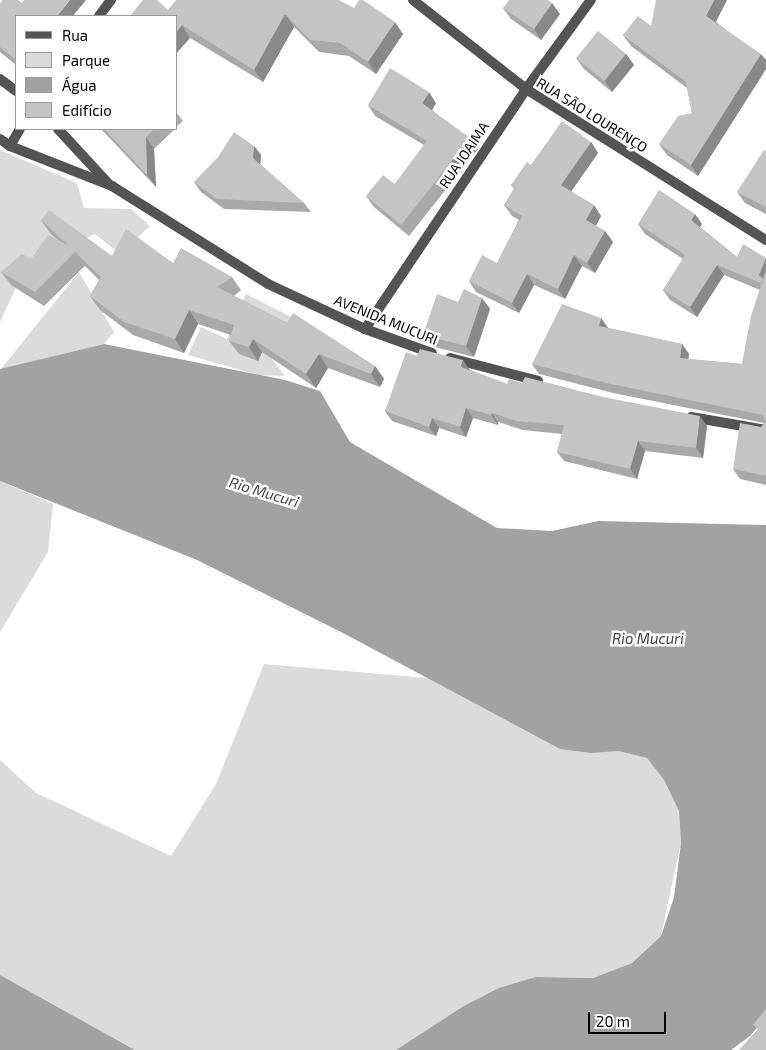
<!DOCTYPE html>
<html>
<head>
<meta charset="utf-8">
<style>
	body { margin:0 }
	#map { position:relative; width:766px; height:1050px; overflow:hidden; background:#fff; font-family:"Exo 2",sans-serif }
	div>[style] { position:absolute }
	.green>* { inset:0; background:#dbdbdb }
	.water>* { inset:0; background:#a2a2a2 }
	.minor>* { height:10px; margin:-5px; padding:0 5px; transform-origin:5px; border-radius:5px; background:#545454 }
	.wall>* { inset:0; background:#a9a9a9 }
	.shaded-wall>* { inset:0; background:#898989; transform-origin:0 0 }
	.building>* { inset:0; background:#c4c4c4; transform-origin:0 0 }
	span { translate:-50% -50%; white-space:nowrap; text-align:center; line-height:1.15; -webkit-text-stroke:5px #fff; paint-order:stroke }
	.street-label { font-size:14px; color:#000 }
	.water-label { font-size:15px; color:#434343; font-style:italic }
	.legend { position:absolute; left:15px; top:15px; width:162px; height:115px; box-sizing:border-box; background:#fff; border:1px solid #999; margin:0; padding:6px 9px; list-style:none; font-size:15px; color:#000 }
	.legend li { display:flex; align-items:center; gap:10px; height:25px }
	.legend b { width:25px; border:1px solid #999 }
	.scale { position:absolute; left:588px; top:1012px; width:78px; height:22px; box-sizing:border-box; border:2px solid #000; border-top:0; padding-left:6px; font-size:15px; line-height:18px; white-space:nowrap; color:#000; -webkit-text-stroke:4px #fff; paint-order:stroke }
</style>
</head>
<body>
<div id="map">
	<div class="green">
		<i style="clip-path:polygon(0 150px,77px 183px,84px 208px,131px 209px,150px 226px,120px 254px,95px 234px,27px 264px,0 322px)"></i>
		<i style="clip-path:polygon(79px 272px,114px 332px,104px 344px,1px 369px)"></i>
		<i style="clip-path:polygon(246px 294px,303px 323px,272px 359px,285px 376px,258px 375px,188px 355px,201px 327px,227px 339px)"></i>
		<i style="clip-path:polygon(0 481px,53px 504px,48px 552px,0 632px)"></i>
		<i style="clip-path:polygon(264px 664px,427px 678px,560px 749px,618px 751px,647px 758px,664px 780px,679px 811px,681px 843px,661px 936px,632px 963px,593px 978px,536px 977px,462px 1007px,396px 1050px,135px 1050px,0 975px,0 760px,36px 793px,171px 856px,216px 784px)"></i>
	</div>
	<div class="water">
		<i style="clip-path:polygon(104px 344px,285px 380px,320px 391px,350px 442px,497px 528px,552px 531px,598px 521px,766px 525px,766px 1017px,750px 1036px,731px 1050px,396px 1050px,462px 1007px,499px 988px,536px 977px,593px 978px,632px 963px,661px 936px,674px 897px,681px 843px,679px 811px,664px 780px,647px 758px,618px 751px,591px 753px,560px 749px,343px 633px,197px 560px,0 481px,0 369px)"></i>
		<i style="clip-path:polygon(0 975px,135px 1050px,0 1050px)"></i>
	</div>
	<div class="minor">
		<i style="left:413px;top:0;width:144px;rotate:38.2deg"></i>
		<i style="left:526px;top:89px;width:284px;rotate:32.2deg"></i>
		<i style="left:99px;top:16px;width:20px;rotate:-53deg"></i>
		<i style="left:0;top:79px;width:20px;rotate:37deg"></i>
		<i style="left:58px;top:129px;width:75px;rotate:47.2deg"></i>
		<i style="left:0;top:139px;width:12px;rotate:35deg"></i>
		<i style="left:10px;top:146px;width:110px;rotate:21.4deg"></i>
		<i style="left:112px;top:186px;width:184px;rotate:32.1deg"></i>
		<i style="left:268px;top:284px;width:107px;rotate:24.9deg"></i>
		<i style="left:365px;top:329px;width:71px;rotate:19.7deg"></i>
		<i style="left:10px;top:146px;width:20px;rotate:-60deg"></i>
		<i style="left:365px;top:329px;width:289px;rotate:-56.1deg"></i>
		<i style="left:526px;top:89px;width:110px;rotate:-53.9deg"></i>
		<i style="left:450px;top:358px;width:91px;rotate:14.6deg"></i>
		<i style="left:691px;top:417px;width:76px;rotate:9.8deg"></i>
	</div>
	<div class="wall">
		<i style="clip-path:polygon(338px 0,403px 34px,376px 74px,349px 56px,319px 52px,294px 27px,263px 82px,190px 38px,168px 10px)"></i>
		<i style="clip-path:polygon(727px 0,716px 22px,766px 60px,766px 69px,698px 176px,667px 155px,659px 144px,692px 113px,687px 88px,631px 46px,623px 35px,651px 26px)"></i>
		<i style="clip-path:polygon(22px 3px,16px 16px,16px 65px,0 52px,0 4px)"></i>
		<i style="clip-path:polygon(503px 8px,560px 14px,541px 40px,511px 19px)"></i>
		<i style="clip-path:polygon(626px 54px,634px 65px,612px 92px,584px 69px,576px 58px)"></i>
		<i style="clip-path:polygon(436px 103px,432px 110px,478px 149px,409px 236px,374px 207px,366px 196px,395px 184px,424px 145px,375px 116px,368px 105px)"></i>
		<i style="clip-path:polygon(176px 112px,183px 121px,176px 127px)"></i>
		<i style="clip-path:polygon(101px 129px,175px 129px,154px 149px,156px 187px)"></i>
		<i style="clip-path:polygon(591px 142px,598px 153px,571px 191px,601px 216px,596px 226px,605px 231px,613px 242px,595px 273px,582px 266px,565px 299px,534px 285px,519px 313px,476px 292px,469px 281px,497px 263px,519px 220px,512px 216px,504px 205px,514px 189px,511px 185px,531px 165px)"></i>
		<i style="clip-path:polygon(254px 146px,261px 155px,260px 164px,304px 203px,311px 212px,224px 209px,201px 192px,194px 182px)"></i>
		<i style="clip-path:polygon(766px 151px,766px 214px,745px 203px,737px 192px)"></i>
		<i style="clip-path:polygon(41px 220px,112px 256px,173px 263px,232px 277px,241px 290px,234px 296px,287px 323px,375px 366px,384px 379px,380px 387px,328px 368px,316px 388px,262px 352px,258px 361px,239px 354px,229px 341px,231px 335px,198px 324px,184px 353px,133px 335px,100px 310px,90px 296px,99px 280px,85px 266px,44px 306px,11px 285px,1px 272px,31px 259px,58px 240px,50px 233px)"></i>
		<i style="clip-path:polygon(638px 224px,702px 224px,700px 227px,737px 257px,766px 259px,766px 485px,740px 479px,733px 469px,764px 423px,613px 393px,539px 374px,532px 364px,601px 318px,608px 328px,682px 344px,689px 354px,688px 359px,742px 364px,760px 290px,724px 275px,697px 317px,670px 300px,663px 290px,683px 259px,645px 234px)"></i>
		<i style="clip-path:polygon(482px 298px,490px 309px,474px 357px,431px 346px,423px 335px,458px 302px)"></i>
		<i style="clip-path:polygon(417px 356px,470px 370px,507px 384px,522px 383px,707px 426px,703px 458px,645px 451px,637px 479px,564px 461px,557px 452px,562px 434px,523px 430px,498px 422px,498px 425px,473px 418px,466px 437px,439px 428px,436px 436px,392px 421px,385px 411px)"></i>
	</div>
	<div class="shaded-wall">
		<i style="clip-path:polygon(70px 0,86px 0,73px 16px,57px 16px)"></i>
		<i style="clip-path:polygon(714px 0,727px 0,713px 27px,706px 16px)"></i>
		<i style="clip-path:polygon(552px 3px,560px 14px,541px 40px,534px 29px)"></i>
		<i style="clip-path:polygon(285px 14px,294px 27px,263px 82px,254px 70px)"></i>
		<i style="clip-path:polygon(395px 22px,403px 34px,376px 74px,368px 62px)"></i>
		<i style="clip-path:polygon(182px 25px,190px 38px,176px 54px,176px 32px)"></i>
		<i style="clip-path:polygon(626px 54px,634px 65px,612px 92px,605px 81px)"></i>
		<i style="clip-path:polygon(761px 54px,766px 60px,766px 69px,698px 176px,691px 165px)"></i>
		<i style="clip-path:polygon(429px 92px,436px 103px,430px 114px,422px 103px)"></i>
		<i style="clip-path:polygon(146px 137px,154px 149px,156px 187px,147px 175px)"></i>
		<i style="left:470px;top:138px;width:14px;height:111px;rotate:54deg"></i>
		<i style="clip-path:polygon(591px 142px,598px 153px,568px 196px,561px 185px)"></i>
		<i style="clip-path:polygon(254px 146px,261px 155px,260px 168px,253px 158px)"></i>
		<i style="clip-path:polygon(594px 205px,601px 216px,593px 230px,586px 220px)"></i>
		<i style="clip-path:polygon(695px 214px,702px 224px,698px 230px,691px 220px)"></i>
		<i style="clip-path:polygon(605px 231px,613px 242px,595px 273px,587px 263px)"></i>
		<i style="clip-path:polygon(574px 255px,582px 266px,565px 299px,558px 289px)"></i>
		<i style="clip-path:polygon(766px 258px,766px 291px,761px 283px,759px 275px)"></i>
		<i style="clip-path:polygon(717px 265px,724px 275px,697px 317px,690px 307px)"></i>
		<i style="clip-path:polygon(527px 274px,534px 285px,519px 313px,512px 303px)"></i>
		<i style="clip-path:polygon(482px 298px,490px 309px,474px 357px,466px 346px)"></i>
		<i style="clip-path:polygon(189px 310px,198px 324px,184px 353px,175px 339px)"></i>
		<i style="clip-path:polygon(601px 318px,608px 328px,599px 326px)"></i>
		<i style="clip-path:polygon(253px 339px,262px 352px,258px 361px,249px 347px)"></i>
		<i style="clip-path:polygon(682px 344px,689px 354px,687px 368px,680px 358px)"></i>
		<i style="clip-path:polygon(319px 354px,328px 368px,316px 388px,306px 374px)"></i>
		<i style="clip-path:polygon(463px 360px,470px 370px,468px 377px,461px 367px)"></i>
		<i style="clip-path:polygon(375px 366px,384px 379px,380px 387px,371px 374px)"></i>
		<i style="clip-path:polygon(466px 408px,473px 418px,466px 437px,460px 427px)"></i>
		<i style="clip-path:polygon(492px 413px,498px 422px,498px 425px,491px 415px)"></i>
		<i style="clip-path:polygon(700px 416px,707px 426px,703px 458px,696px 448px)"></i>
		<i style="clip-path:polygon(432px 418px,439px 428px,436px 436px,429px 427px)"></i>
		<i style="clip-path:polygon(638px 441px,645px 451px,637px 479px,630px 469px)"></i>
	</div>
	<div class="building">
		<i style="clip-path:polygon(2px 0,18px 0,22px 3px,24px 0,70px 0,57px 16px,16px 16px,16px 60px,0 47px,0 4px)"></i>
		<i style="clip-path:polygon(143px 0,157px 0,168px 10px,176px 0,338px 0,354px 8px,359px 0,363px 0,395px 22px,368px 62px,340px 43px,310px 40px,285px 14px,254px 70px,182px 25px,176px 32px,176px 16px,130px 16px)"></i>
		<i style="clip-path:polygon(509px 0,548px 0,552px 3px,534px 29px,503px 8px)"></i>
		<i style="clip-path:polygon(656px 0,714px 0,706px 16px,761px 54px,691px 165px,659px 144px,678px 116px,692px 113px,686px 82px,623px 35px,638px 16px,651px 26px)"></i>
		<i style="left:598px;top:31px;width:36px;height:35px;rotate:39deg"></i>
		<i style="clip-path:polygon(390px 68px,429px 92px,422px 103px,470px 138px,401px 225px,366px 196px,383px 175px,395px 184px,427px 141px,368px 105px)"></i>
		<i style="clip-path:polygon(562px 121px,591px 142px,561px 185px,594px 205px,586px 220px,605px 231px,587px 263px,574px 255px,558px 289px,527px 274px,512px 303px,469px 281px,482px 255px,497px 263px,522px 216px,504px 205px,515px 188px,511px 185px,527px 162px,531px 165px)"></i>
		<i style="clip-path:polygon(104px 129px,154px 129px,146px 137px,147px 175px)"></i>
		<i style="clip-path:polygon(234px 132px,254px 146px,253px 158px,304px 203px,217px 199px,194px 182px,218px 157px)"></i>
		<i style="clip-path:polygon(764px 150px,766px 151px,766px 207px,737px 192px)"></i>
		<i style="clip-path:polygon(659px 190px,695px 214px,691px 220px,737px 257px,743px 244px,766px 258px,759px 275px,763px 279px,766px 270px,766px 476px,733px 469px,740px 423px,761px 427px,766px 421px,763px 415px,606px 383px,532px 364px,562px 304px,601px 318px,599px 326px,682px 344px,680px 358px,742px 364px,751px 316px,763px 279px,761px 283px,717px 265px,690px 307px,663px 290px,685px 255px,638px 224px)"></i>
		<i style="clip-path:polygon(49px 210px,112px 256px,126px 229px,173px 263px,181px 248px,232px 277px,217px 287px,287px 323px,293px 313px,375px 366px,371px 374px,319px 354px,306px 374px,253px 339px,249px 347px,229px 341px,234px 325px,189px 310px,175px 339px,124px 322px,90px 296px,101px 277px,75px 252px,35px 292px,1px 272px,22px 254px,31px 259px,48px 235px,68px 245px,41px 220px)"></i>
		<i style="clip-path:polygon(464px 289px,482px 298px,466px 346px,423px 335px,437px 294px,458px 302px)"></i>
		<i style="clip-path:polygon(420px 349px,463px 360px,461px 367px,507px 384px,509px 379px,522px 383px,525px 377px,603px 397px,700px 416px,696px 448px,638px 441px,630px 469px,557px 452px,564px 425px,516px 421px,492px 413px,491px 415px,466px 408px,460px 427px,432px 418px,429px 427px,385px 411px,406px 352px,417px 356px)"></i>
		<i style="clip-path:polygon(766px 1009px,766px 1050px,739px 1050px,758px 1029px,753px 1025px)"></i>
	</div>
	<div class="street-label">
		<span style="left:592px;top:115px;rotate:32deg">RUA SÃO LOURENÇO</span>
		<span style="left:464px;top:155px;rotate:-56deg">RUA JOAIMA</span>
		<span style="left:386px;top:320px;rotate:22deg">AVENIDA MUCURI</span>
	</div>
	<div class="water-label">
		<span style="left:264px;top:492px;rotate:17deg">Rio Mucuri</span>
		<span style="left:648px;top:639px">Rio Mucuri</span>
	</div>
	<ul class="legend">
	<li><b style="height:6px;background:#545454"></b>Rua</li>
	<li><b style="height:14px;background:#dbdbdb"></b>Parque</li>
	<li><b style="height:14px;background:#a2a2a2"></b>Água</li>
	<li><b style="height:14px;background:#c4c4c4"></b>Edifício</li>
	</ul>
	<div class="scale">20 m</div>
</div>
</body>
</html>
